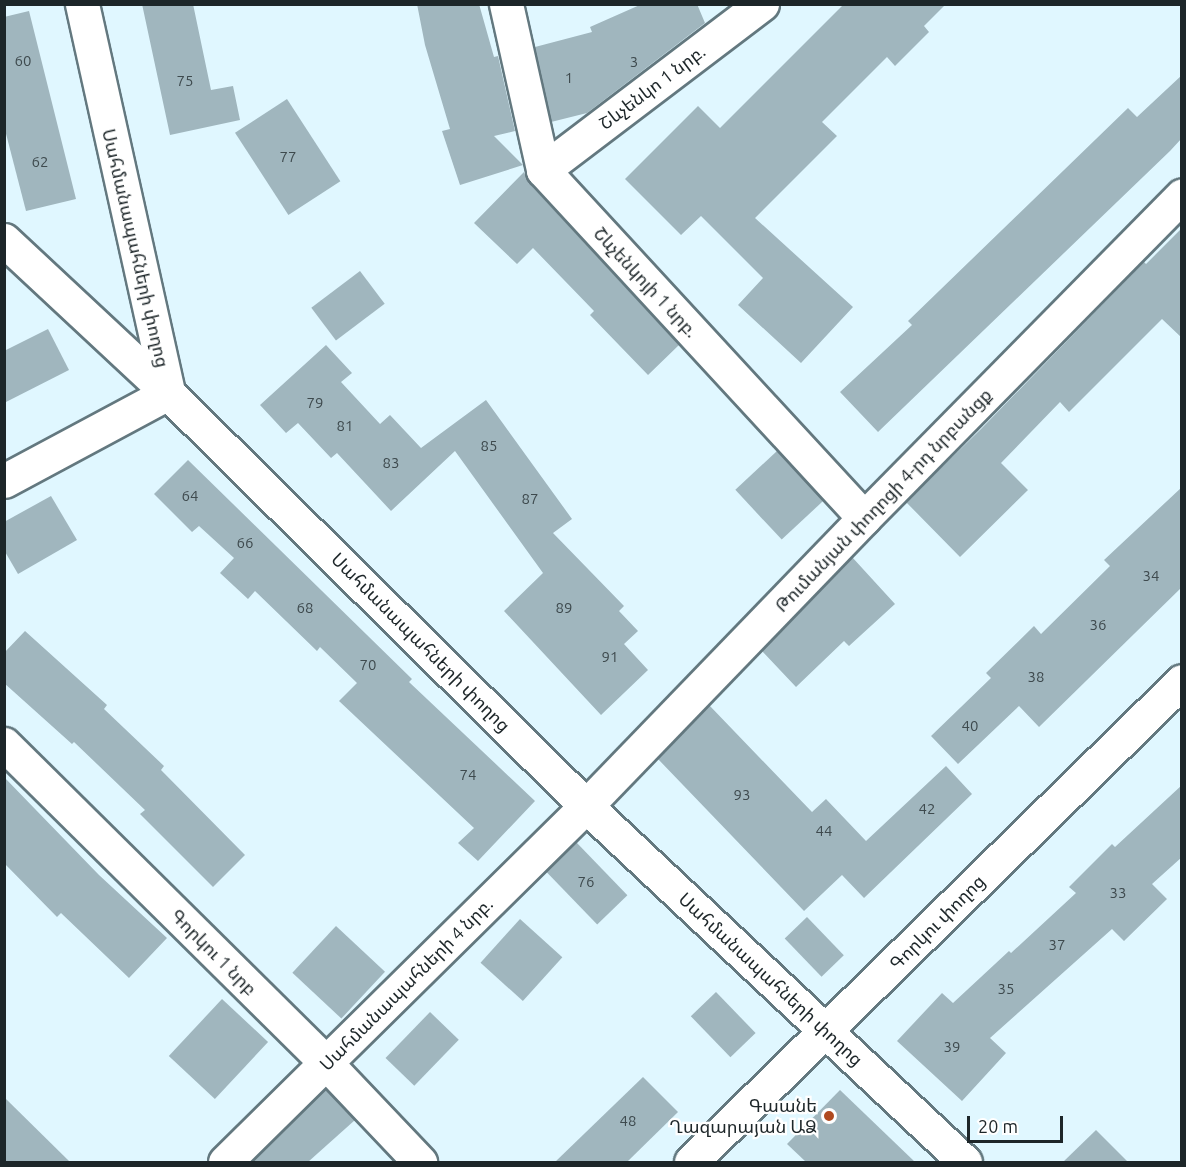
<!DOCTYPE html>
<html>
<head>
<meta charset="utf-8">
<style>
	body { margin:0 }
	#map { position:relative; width:1186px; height:1167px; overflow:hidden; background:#e0f7ff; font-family:Ubuntu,"Noto Sans Armenian",sans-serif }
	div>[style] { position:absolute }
	.building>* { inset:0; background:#a0b6be; transform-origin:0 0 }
	.roads { filter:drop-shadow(2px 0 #63787f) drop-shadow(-2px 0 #63787f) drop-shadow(0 2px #63787f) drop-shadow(0 -2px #63787f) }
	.street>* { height:33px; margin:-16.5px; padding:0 16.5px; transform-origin:16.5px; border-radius:16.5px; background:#fff }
	.secondary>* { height:33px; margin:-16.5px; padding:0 16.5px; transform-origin:16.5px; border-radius:16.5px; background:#fff }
	.dots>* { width:16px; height:16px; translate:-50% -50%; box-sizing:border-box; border:3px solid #fff; border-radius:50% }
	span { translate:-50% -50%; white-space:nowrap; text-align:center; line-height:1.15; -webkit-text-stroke:4.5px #fff; paint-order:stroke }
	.number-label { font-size:15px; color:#3e4a4e }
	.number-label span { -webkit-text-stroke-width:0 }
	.street-label { font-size:18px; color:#1d2629 }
	.poi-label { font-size:18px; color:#1d2629 }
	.right { translate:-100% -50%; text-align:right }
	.frame { position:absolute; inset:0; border:6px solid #1d2629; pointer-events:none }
	.scale { position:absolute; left:967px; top:1116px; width:96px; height:27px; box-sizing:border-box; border:3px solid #1d2629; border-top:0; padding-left:8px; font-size:18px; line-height:21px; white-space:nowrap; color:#1d2629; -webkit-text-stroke:4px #fff; paint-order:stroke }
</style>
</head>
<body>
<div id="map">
	<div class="building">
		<i style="clip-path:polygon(142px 4px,193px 4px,211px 90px,233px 86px,240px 120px,170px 135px)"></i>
		<i style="clip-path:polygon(417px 4px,479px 4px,494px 57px,498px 56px,515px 131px,494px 136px,523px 165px,460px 185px,442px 131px,450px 129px,425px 45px)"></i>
		<i style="clip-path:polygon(642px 4px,697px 4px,705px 23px,587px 113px,551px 122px,535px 47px,592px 32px,590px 27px)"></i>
		<i style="clip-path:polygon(844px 4px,946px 4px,924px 26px,929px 32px,895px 66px,887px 57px,822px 122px,837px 136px,755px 218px,853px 307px,801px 363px,738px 305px,763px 278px,701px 216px,681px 235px,625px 179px,698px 106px,720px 128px)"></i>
		<i style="clip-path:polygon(29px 11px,76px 199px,26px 211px,4px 126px,4px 17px)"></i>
		<i style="clip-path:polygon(1182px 75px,1182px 138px,1170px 151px,878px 432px,840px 392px,912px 325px,908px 321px,1128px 108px,1137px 117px)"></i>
		<i style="left:287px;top:99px;width:98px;height:62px;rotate:57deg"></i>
		<i style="clip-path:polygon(524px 172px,529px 183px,679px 345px,648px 375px,590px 315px,594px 311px,533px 248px,517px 264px,474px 223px)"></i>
		<i style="clip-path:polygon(1182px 228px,1182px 338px,1162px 319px,1069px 412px,1060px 402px,1001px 463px,1028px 490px,960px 557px,906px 502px,981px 429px,1144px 262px,1146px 264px)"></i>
		<i style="left:360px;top:271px;width:41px;height:61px;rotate:53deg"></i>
		<i style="clip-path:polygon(48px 329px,69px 370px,4px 403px,4px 351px)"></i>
		<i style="clip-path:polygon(326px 345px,352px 373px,341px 382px,380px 424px,390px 415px,421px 448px,486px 400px,572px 519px,553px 533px,624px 606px,619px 611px,638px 631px,624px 644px,648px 670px,601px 715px,504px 611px,543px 573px,455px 451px,391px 511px,337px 453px,331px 458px,298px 423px,286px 433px,260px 405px)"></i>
		<i style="left:777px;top:451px;width:68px;height:57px;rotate:47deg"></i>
		<i style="clip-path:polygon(188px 460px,412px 679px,409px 682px,535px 801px,478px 861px,458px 843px,474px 828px,339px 701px,357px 683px,320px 647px,317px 651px,255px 591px,248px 599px,220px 573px,234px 558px,199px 526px,192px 532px,154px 494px)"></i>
		<i style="clip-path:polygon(1182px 487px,1182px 587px,1039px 727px,1019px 706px,958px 764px,931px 736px,991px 678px,986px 673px,1034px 626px,1041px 634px,1110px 566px,1104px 560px)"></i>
		<i style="clip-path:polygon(51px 496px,77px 540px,18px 574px,4px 550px,4px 522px)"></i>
		<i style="clip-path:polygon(852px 557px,895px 604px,849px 646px,844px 641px,796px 687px,762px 651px)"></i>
		<i style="clip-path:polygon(25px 631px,107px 705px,104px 709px,164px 766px,161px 770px,245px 855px,213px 887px,140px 814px,145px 810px,74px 742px,72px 744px,4px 683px,4px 653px)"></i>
		<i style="clip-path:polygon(709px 705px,812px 812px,826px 799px,866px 841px,946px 766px,972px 794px,864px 898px,842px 875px,804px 911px,658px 759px)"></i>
		<i style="clip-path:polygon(4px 777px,99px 875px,167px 938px,129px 978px,61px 913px,57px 917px,4px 863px)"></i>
		<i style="clip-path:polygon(1182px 785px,1182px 857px,1152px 884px,1167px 899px,1124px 941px,1112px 929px,990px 1038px,1006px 1053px,962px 1101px,897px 1041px,942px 993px,953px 1003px,1009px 951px,1011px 953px,1076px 893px,1069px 887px,1112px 844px,1115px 847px)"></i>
		<i style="left:576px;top:842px;width:74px;height:42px;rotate:46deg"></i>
		<i style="left:807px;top:917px;width:53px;height:31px;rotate:46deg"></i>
		<i style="left:520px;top:919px;width:57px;height:59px;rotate:42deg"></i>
		<i style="left:336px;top:926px;width:67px;height:64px;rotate:43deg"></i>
		<i style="left:716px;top:992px;width:57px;height:35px;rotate:46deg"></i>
		<i style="left:222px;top:999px;width:63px;height:78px;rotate:43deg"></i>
		<i style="left:430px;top:1012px;width:40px;height:64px;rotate:44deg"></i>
		<i style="clip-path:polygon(643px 1077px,678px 1112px,627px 1162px,555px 1162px)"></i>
		<i style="clip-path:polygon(325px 1089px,355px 1120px,308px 1162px,251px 1162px)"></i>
		<i style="clip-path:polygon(840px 1090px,915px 1162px,806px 1162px,787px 1144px)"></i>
		<i style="clip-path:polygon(4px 1097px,70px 1162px,4px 1162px)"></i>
		<i style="clip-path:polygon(1096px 1130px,1128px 1162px,1063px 1162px)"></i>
	</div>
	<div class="roads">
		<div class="street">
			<i style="left:82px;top:4px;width:398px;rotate:77.5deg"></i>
			<i style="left:168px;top:393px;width:588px;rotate:44.66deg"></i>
			<i style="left:586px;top:806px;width:520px;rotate:43.21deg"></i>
			<i style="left:506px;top:4px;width:170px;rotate:77.4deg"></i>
			<i style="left:543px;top:170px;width:473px;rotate:47.3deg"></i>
			<i style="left:543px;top:170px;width:275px;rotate:-37.2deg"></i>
			<i style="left:4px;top:240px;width:224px;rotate:43deg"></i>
			<i style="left:168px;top:393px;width:186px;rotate:151.8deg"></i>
			<i style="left:4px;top:744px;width:453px;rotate:44.7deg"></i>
			<i style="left:326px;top:1063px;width:137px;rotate:46.5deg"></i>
			<i style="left:225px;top:1162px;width:507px;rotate:-44.6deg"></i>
			<i style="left:586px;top:806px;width:400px;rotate:-46deg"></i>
			<i style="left:864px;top:518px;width:453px;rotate:-45.4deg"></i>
		</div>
		<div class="secondary">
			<i style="left:691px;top:1162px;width:687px;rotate:-44.41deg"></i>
		</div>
	</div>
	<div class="dots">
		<i style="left:829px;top:1116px;background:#b04a20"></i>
	</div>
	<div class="number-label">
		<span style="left:23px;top:61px">60</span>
		<span style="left:634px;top:62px">3</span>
		<span style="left:569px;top:78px">1</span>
		<span style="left:185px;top:81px">75</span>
		<span style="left:288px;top:157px">77</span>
		<span style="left:40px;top:162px">62</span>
		<span style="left:315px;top:403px">79</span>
		<span style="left:345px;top:426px">81</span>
		<span style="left:489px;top:446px">85</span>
		<span style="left:391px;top:463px">83</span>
		<span style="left:190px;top:496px">64</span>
		<span style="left:530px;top:499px">87</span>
		<span style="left:245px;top:543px">66</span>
		<span style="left:1151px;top:576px">34</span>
		<span style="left:305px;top:608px">68</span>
		<span style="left:564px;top:608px">89</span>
		<span style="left:1098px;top:625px">36</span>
		<span style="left:610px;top:657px">91</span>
		<span style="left:368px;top:665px">70</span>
		<span style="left:1036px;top:677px">38</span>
		<span style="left:970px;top:726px">40</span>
		<span style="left:468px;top:775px">74</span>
		<span style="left:742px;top:795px">93</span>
		<span style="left:927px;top:809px">42</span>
		<span style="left:824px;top:831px">44</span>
		<span style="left:586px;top:882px">76</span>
		<span style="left:1118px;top:893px">33</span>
		<span style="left:1057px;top:945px">37</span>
		<span style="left:1006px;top:989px">35</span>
		<span style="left:952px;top:1047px">39</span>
		<span style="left:628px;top:1121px">48</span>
	</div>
	<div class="street-label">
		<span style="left:652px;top:87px;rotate:-37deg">Շևչենկո 1 նրբ.</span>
		<span style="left:136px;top:248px;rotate:77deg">Սահմանապահների փողոց</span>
		<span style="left:646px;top:282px;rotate:47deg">Շևչենկոյի 1 նրբ.</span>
		<span style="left:883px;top:500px;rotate:-46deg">Թումանյան փողոցի 4-րդ նրբանցք</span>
		<span style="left:421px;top:642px;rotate:45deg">Սահմանապահների փողոց</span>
		<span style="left:937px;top:922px;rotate:-45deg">Գորկու փողոց</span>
		<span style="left:214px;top:952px;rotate:45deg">Գորկու 1 նրբ</span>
		<span style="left:771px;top:979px;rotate:43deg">Սահմանապահների փողոց</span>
		<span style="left:406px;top:984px;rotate:-45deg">Սահմանապահների 4 նրբ.</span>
	</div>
	<div class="poi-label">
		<span class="right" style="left:817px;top:1116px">Գաանե<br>Ղազարայան ԱՁ</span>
	</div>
	<div class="frame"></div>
	<div class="scale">20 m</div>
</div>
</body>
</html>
